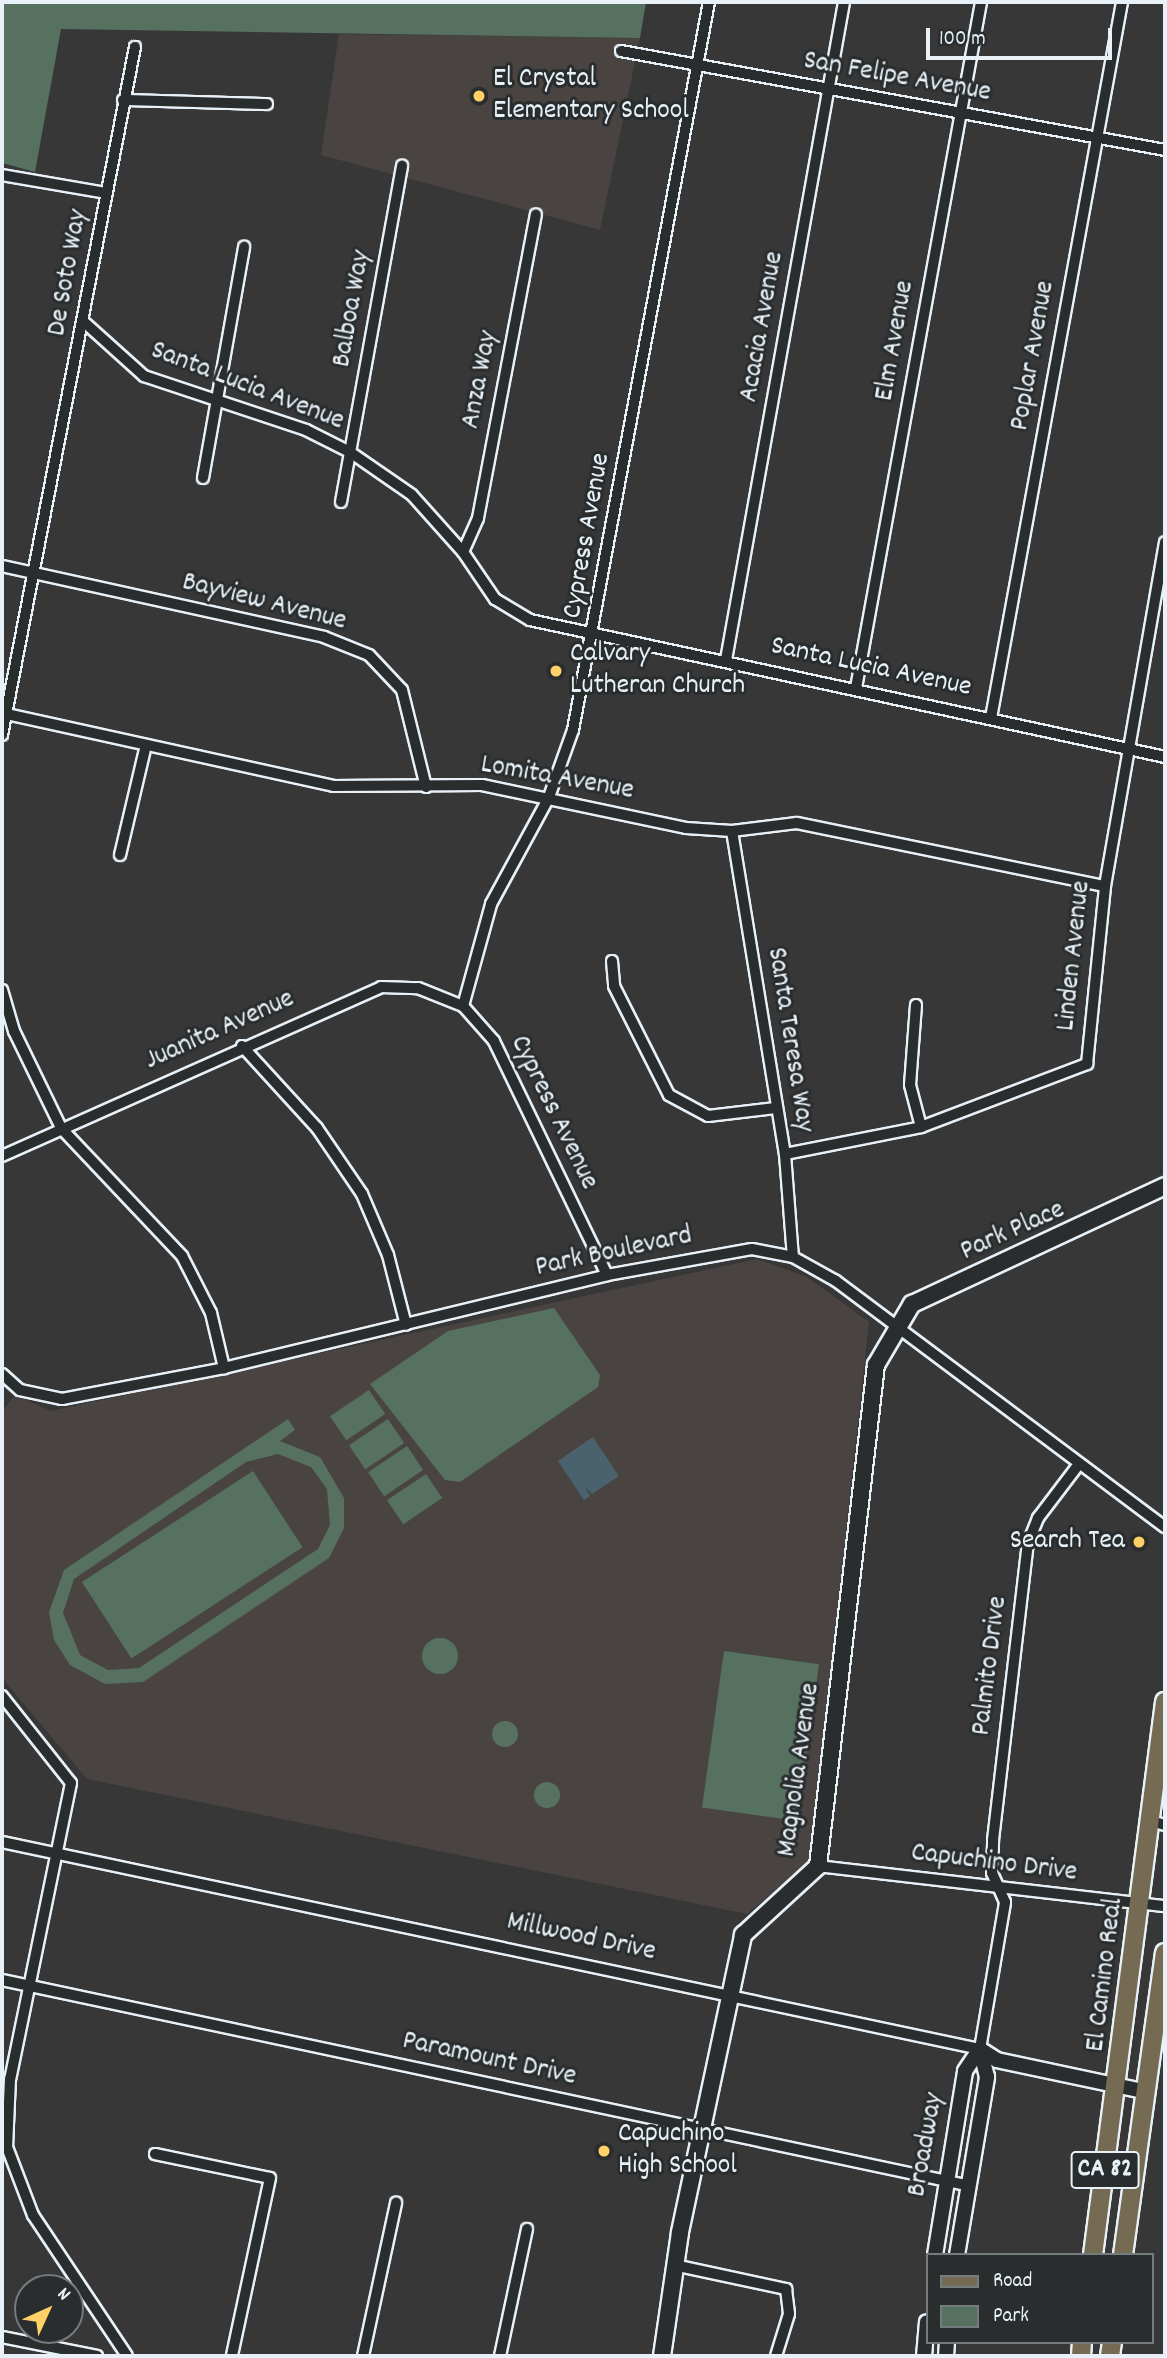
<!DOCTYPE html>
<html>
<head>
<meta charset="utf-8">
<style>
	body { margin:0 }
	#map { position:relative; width:1167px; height:2358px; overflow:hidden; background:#383737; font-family:Dekko,sans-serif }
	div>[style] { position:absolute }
	.built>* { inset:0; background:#494342 }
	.green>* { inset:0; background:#577160; transform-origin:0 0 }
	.round { border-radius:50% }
	.water>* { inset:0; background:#4a626e }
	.roads { filter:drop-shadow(2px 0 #e8f1f8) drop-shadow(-2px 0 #e8f1f8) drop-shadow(0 2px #e8f1f8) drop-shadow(0 -2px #e8f1f8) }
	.minor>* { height:10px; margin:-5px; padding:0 5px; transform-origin:5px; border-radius:5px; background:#2a2d2e }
	.tertiary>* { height:14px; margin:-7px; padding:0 7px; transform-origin:7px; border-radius:7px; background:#2a2d2e }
	.secondary>* { height:16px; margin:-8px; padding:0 8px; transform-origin:8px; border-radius:8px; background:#2a2d2e }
	.primary>* { height:18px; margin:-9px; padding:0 9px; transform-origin:9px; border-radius:9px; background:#746b52 }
	.dots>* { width:19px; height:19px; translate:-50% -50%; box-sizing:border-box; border:4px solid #2a2d2e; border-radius:50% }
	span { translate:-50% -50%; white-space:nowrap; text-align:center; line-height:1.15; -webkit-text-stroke:6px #2a2d2e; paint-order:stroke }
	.shield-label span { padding:2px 5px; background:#2a2d2e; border:2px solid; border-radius:5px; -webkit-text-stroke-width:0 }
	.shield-label { font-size:26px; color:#e8f1f8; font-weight:700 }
	.street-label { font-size:28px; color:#e8f1f8 }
	.poi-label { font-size:28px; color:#e8f1f8 }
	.left { translate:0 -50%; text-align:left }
	.right { translate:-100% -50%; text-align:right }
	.frame { position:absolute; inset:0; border:4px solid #e8f1f8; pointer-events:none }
	.legend { position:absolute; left:926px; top:2253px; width:228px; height:91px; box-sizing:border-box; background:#2a2d2e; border:2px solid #767b7f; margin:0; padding:9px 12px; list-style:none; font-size:21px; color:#e8f1f8 }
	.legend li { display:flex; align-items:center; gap:14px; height:35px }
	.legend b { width:35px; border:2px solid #767b7f }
	.north { position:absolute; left:14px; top:2274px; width:70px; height:70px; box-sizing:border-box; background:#2a2d2e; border:2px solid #767b7f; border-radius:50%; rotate:45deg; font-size:19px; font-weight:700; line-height:28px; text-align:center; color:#e8f1f8 }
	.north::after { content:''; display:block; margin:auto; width:24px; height:32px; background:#ffd166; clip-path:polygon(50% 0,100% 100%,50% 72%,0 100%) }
	.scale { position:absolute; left:926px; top:28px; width:186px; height:32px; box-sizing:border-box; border:4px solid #e8f1f8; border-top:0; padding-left:9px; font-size:21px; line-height:24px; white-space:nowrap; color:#e8f1f8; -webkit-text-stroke:5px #2a2d2e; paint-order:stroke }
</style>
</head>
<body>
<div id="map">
	<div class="built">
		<i style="clip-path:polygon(339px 34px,640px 38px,600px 230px,321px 155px)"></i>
		<i style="clip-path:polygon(757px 1259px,807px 1277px,869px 1322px,810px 1861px,747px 1914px,87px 1779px,2px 1678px,2px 1412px,15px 1395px,51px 1411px)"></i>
	</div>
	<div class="green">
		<i style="clip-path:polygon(2px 2px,646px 2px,640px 38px,61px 29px,35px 172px,2px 163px)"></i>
		<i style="clip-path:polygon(554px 1308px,600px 1375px,598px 1387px,460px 1482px,445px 1480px,370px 1384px,448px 1331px)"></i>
		<i style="left:369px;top:1390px;width:29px;height:47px;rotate:56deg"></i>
		<i style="clip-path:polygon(evenodd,288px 1419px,295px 1430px,280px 1441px,320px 1457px,344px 1498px,344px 1528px,329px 1558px,143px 1682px,105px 1684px,70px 1665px,54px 1640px,49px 1612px,64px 1570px,288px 1419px,278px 1454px,311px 1467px,327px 1489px,330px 1525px,318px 1549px,139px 1668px,108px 1670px,80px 1655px,63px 1613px,74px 1579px,246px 1462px,278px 1454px)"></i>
		<i style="left:388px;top:1419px;width:29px;height:47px;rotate:56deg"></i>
		<i style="left:407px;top:1446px;width:29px;height:47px;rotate:56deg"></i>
		<i style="left:253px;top:1471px;width:91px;height:204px;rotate:57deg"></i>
		<i style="left:426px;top:1474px;width:29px;height:47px;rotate:56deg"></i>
		<i class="round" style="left:422px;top:1638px;width:36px;height:36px"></i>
		<i style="left:724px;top:1651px;width:96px;height:158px;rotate:8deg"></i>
		<i class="round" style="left:492px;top:1721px;width:26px;height:26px"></i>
		<i class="round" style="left:534px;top:1782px;width:26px;height:26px"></i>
	</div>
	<div class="water">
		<i style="clip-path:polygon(593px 1437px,619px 1476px,592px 1494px,585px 1487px,590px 1496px,584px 1500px,558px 1461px)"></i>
	</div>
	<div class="roads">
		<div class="minor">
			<i style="left:621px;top:51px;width:553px;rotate:10.31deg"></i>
			<i style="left:123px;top:100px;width:144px;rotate:1.6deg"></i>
			<i style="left:2px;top:175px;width:106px;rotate:9.8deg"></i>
			<i style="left:84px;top:322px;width:81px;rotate:42deg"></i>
			<i style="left:144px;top:376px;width:171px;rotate:18.4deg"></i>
			<i style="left:306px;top:430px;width:49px;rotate:26.6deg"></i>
			<i style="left:350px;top:452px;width:75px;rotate:34.7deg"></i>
			<i style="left:412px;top:495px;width:76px;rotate:48.2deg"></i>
			<i style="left:463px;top:552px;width:57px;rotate:55.8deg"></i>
			<i style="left:495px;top:599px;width:41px;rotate:31deg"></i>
			<i style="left:530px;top:620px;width:650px;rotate:12.17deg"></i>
			<i style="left:203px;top:478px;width:235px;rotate:-79.9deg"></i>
			<i style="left:341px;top:502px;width:342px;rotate:-79.7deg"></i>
			<i style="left:463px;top:552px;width:37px;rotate:-66deg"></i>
			<i style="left:478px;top:518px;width:309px;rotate:-79.2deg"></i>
			<i style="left:2px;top:566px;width:330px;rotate:12.4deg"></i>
			<i style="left:324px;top:637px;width:48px;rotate:21.8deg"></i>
			<i style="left:369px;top:655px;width:48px;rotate:46.7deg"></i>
			<i style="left:402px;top:690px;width:100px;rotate:76.1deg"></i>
			<i style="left:726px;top:660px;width:668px;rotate:-79.83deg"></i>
			<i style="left:856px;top:688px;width:697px;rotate:-79.67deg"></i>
			<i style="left:2px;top:713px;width:339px;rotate:12.4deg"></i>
			<i style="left:333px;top:786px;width:149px;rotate:-0.4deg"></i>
			<i style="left:482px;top:785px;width:208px;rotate:11.9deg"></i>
			<i style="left:686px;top:828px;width:46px;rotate:3.7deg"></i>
			<i style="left:732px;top:831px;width:65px;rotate:-7deg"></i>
			<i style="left:797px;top:823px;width:314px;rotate:11.6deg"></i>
			<i style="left:991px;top:718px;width:728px;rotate:-79.63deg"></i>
			<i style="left:2px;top:735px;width:701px;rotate:-79.06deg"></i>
			<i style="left:732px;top:831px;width:327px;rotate:80.7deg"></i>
			<i style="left:785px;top:1154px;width:103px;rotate:85.6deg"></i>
			<i style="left:120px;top:855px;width:113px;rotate:-76.7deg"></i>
			<i style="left:612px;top:961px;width:25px;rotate:85deg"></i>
			<i style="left:614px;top:986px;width:122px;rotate:63.2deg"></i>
			<i style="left:669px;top:1095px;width:44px;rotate:28.3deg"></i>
			<i style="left:708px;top:1116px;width:68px;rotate:-6.7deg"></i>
			<i style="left:2px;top:990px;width:43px;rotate:73.7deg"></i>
			<i style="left:14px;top:1031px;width:108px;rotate:64.1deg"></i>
			<i style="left:61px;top:1128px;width:176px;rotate:46.6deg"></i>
			<i style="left:182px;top:1256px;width:64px;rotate:63deg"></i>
			<i style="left:211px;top:1313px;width:57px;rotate:76.7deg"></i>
			<i style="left:916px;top:1005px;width:80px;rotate:94.3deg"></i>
			<i style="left:910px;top:1085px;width:43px;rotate:75.3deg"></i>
			<i style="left:242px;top:1046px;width:111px;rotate:47.6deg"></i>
			<i style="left:317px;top:1128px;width:80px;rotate:55.7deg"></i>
			<i style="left:362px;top:1194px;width:66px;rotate:66.9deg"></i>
			<i style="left:388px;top:1255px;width:72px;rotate:75.6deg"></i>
			<i style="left:785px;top:1154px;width:139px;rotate:-11.2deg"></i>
			<i style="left:921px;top:1127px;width:178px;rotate:-20.8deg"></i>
			<i style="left:1087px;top:1064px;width:179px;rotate:-84.2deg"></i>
			<i style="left:1105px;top:886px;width:349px;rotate:-80.1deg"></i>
			<i style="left:2px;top:1156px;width:415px;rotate:-24deg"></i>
			<i style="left:381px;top:987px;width:37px;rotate:2deg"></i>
			<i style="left:418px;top:988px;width:48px;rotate:21.8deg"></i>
			<i style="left:607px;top:1275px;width:260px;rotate:-115.8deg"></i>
			<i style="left:494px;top:1041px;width:47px;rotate:-131.5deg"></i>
			<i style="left:463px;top:1006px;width:106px;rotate:-74.6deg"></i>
			<i style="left:491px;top:904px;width:122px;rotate:-61.5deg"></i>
			<i style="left:549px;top:797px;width:71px;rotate:-70.3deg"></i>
			<i style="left:573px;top:730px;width:741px;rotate:-79.42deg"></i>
			<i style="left:2px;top:1374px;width:24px;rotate:42deg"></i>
			<i style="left:20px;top:1390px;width:43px;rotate:12.1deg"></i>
			<i style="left:62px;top:1399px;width:165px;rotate:-10.8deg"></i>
			<i style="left:224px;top:1368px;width:394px;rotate:-13.6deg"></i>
			<i style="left:607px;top:1275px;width:147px;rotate:-10.2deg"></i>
			<i style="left:752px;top:1249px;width:42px;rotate:11deg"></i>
			<i style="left:793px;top:1257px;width:49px;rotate:29.2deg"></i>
			<i style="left:836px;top:1281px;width:411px;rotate:36.8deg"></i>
			<i style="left:2px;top:1696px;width:111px;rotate:51.6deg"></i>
			<i style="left:71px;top:1783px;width:302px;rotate:101.6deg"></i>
			<i style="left:10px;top:2079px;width:68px;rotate:92.5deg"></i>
			<i style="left:7px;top:2147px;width:73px;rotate:69.1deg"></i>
			<i style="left:33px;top:2215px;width:169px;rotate:56.3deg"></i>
			<i style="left:1151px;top:1821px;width:15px;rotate:16deg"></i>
			<i style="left:2px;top:1842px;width:1000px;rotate:11.95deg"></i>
			<i style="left:980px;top:2049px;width:149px;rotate:-80.3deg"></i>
			<i style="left:1005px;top:1902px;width:32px;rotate:-114deg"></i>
			<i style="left:992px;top:1873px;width:33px;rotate:-88deg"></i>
			<i style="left:993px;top:1840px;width:299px;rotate:-83.3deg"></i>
			<i style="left:1028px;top:1543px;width:27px;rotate:-68deg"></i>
			<i style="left:1038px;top:1518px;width:68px;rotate:-52.8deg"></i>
			<i style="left:818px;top:1866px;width:349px;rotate:6.6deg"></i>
			<i style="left:2px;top:1980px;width:986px;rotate:12.01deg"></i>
			<i style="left:155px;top:2154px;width:117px;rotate:11.8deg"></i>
			<i style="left:270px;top:2178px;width:182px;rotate:102.1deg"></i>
			<i style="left:674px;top:2265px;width:115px;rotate:12.1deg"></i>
			<i style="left:786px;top:2289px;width:25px;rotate:83deg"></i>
			<i style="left:789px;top:2314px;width:44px;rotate:107.2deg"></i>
			<i style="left:2px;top:2337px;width:97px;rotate:11.3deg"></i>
			<i style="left:363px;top:2356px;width:157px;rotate:-77.8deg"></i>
			<i style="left:500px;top:2356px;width:130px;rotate:-78deg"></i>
		</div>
		<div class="tertiary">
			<i style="left:980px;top:2049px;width:20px;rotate:33deg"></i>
			<i style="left:997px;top:2060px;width:153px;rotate:12deg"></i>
			<i style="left:935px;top:2255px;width:186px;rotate:-80.7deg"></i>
			<i style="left:965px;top:2071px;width:27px;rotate:-56deg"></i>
			<i style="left:957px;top:2255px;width:181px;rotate:-80.4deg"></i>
			<i style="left:987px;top:2077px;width:29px;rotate:-104deg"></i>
			<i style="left:924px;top:2356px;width:34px;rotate:-85deg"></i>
			<i style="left:946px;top:2356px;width:14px;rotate:-86deg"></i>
		</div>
		<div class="secondary">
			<i style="left:662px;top:2356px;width:125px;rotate:-81.7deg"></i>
			<i style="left:680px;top:2232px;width:304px;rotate:-78deg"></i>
			<i style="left:743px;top:1935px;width:102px;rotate:-42.6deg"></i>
			<i style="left:818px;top:1866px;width:504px;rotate:-83.4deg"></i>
			<i style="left:876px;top:1365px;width:71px;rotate:-59.5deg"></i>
			<i style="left:912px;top:1304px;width:279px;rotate:-25deg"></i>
		</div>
		<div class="primary">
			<i style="left:1093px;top:2255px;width:558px;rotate:-82.58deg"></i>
			<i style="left:1123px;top:2255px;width:305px;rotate:-82.1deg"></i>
			<i style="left:1081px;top:2356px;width:14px;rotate:-86deg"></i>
			<i style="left:1110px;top:2356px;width:14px;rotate:-82deg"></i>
		</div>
	</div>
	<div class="dots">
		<i style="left:479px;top:96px;background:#ffd166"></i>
		<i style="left:556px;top:671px;background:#ffd166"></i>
		<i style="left:1139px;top:1542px;background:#ffd166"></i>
		<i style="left:604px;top:2151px;background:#ffd166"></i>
	</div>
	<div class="shield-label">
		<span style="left:1105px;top:2170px">CA 82</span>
	</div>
	<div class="street-label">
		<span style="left:897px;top:78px;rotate:10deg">San Felipe Avenue</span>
		<span style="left:69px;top:273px;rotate:-80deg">De Soto Way</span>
		<span style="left:353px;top:309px;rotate:-80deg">Balboa Way</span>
		<span style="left:763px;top:327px;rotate:-80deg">Acacia Avenue</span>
		<span style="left:896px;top:341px;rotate:-80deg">Elm Avenue</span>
		<span style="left:1034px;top:356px;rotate:-80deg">Poplar Avenue</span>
		<span style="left:481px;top:380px;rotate:-79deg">Anza Way</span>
		<span style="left:247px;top:387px;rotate:21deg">Santa Lucia Avenue</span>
		<span style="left:588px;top:536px;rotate:-80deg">Cypress Avenue</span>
		<span style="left:264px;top:603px;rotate:14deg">Bayview Avenue</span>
		<span style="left:871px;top:668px;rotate:12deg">Santa Lucia Avenue</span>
		<span style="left:557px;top:779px;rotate:10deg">Lomita Avenue</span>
		<span style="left:1075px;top:956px;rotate:-84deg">Linden Avenue</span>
		<span style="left:220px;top:1031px;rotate:-24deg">Juanita Avenue</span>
		<span style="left:789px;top:1040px;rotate:81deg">Santa Teresa Way</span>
		<span style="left:553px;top:1113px;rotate:64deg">Cypress Avenue</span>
		<span style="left:1013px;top:1232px;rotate:-24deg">Park Place</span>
		<span style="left:614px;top:1253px;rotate:-12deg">Park Boulevard</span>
		<span style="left:991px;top:1666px;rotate:-83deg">Palmito Drive</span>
		<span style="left:800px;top:1770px;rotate:-82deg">Magnolia Avenue</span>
		<span style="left:994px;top:1864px;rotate:7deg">Capuchino Drive</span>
		<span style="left:581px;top:1938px;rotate:12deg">Millwood Drive</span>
		<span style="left:1106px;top:1975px;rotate:-83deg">El Camino Real</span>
		<span style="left:489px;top:2060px;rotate:12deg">Paramount Drive</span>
		<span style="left:927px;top:2145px;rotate:-80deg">Broadway</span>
	</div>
	<div class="poi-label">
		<span class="left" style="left:493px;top:96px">El Crystal<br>Elementary School</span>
		<span class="left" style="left:570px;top:671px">Calvary<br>Lutheran Church</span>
		<span class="right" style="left:1125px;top:1542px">Search Tea</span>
		<span class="left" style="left:618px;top:2151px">Capuchino<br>High School</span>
	</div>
	<div class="frame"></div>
	<ul class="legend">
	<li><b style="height:9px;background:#746b52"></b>Road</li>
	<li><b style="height:19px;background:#577160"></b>Park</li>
	</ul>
	<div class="north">N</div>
	<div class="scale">100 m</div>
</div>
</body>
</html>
